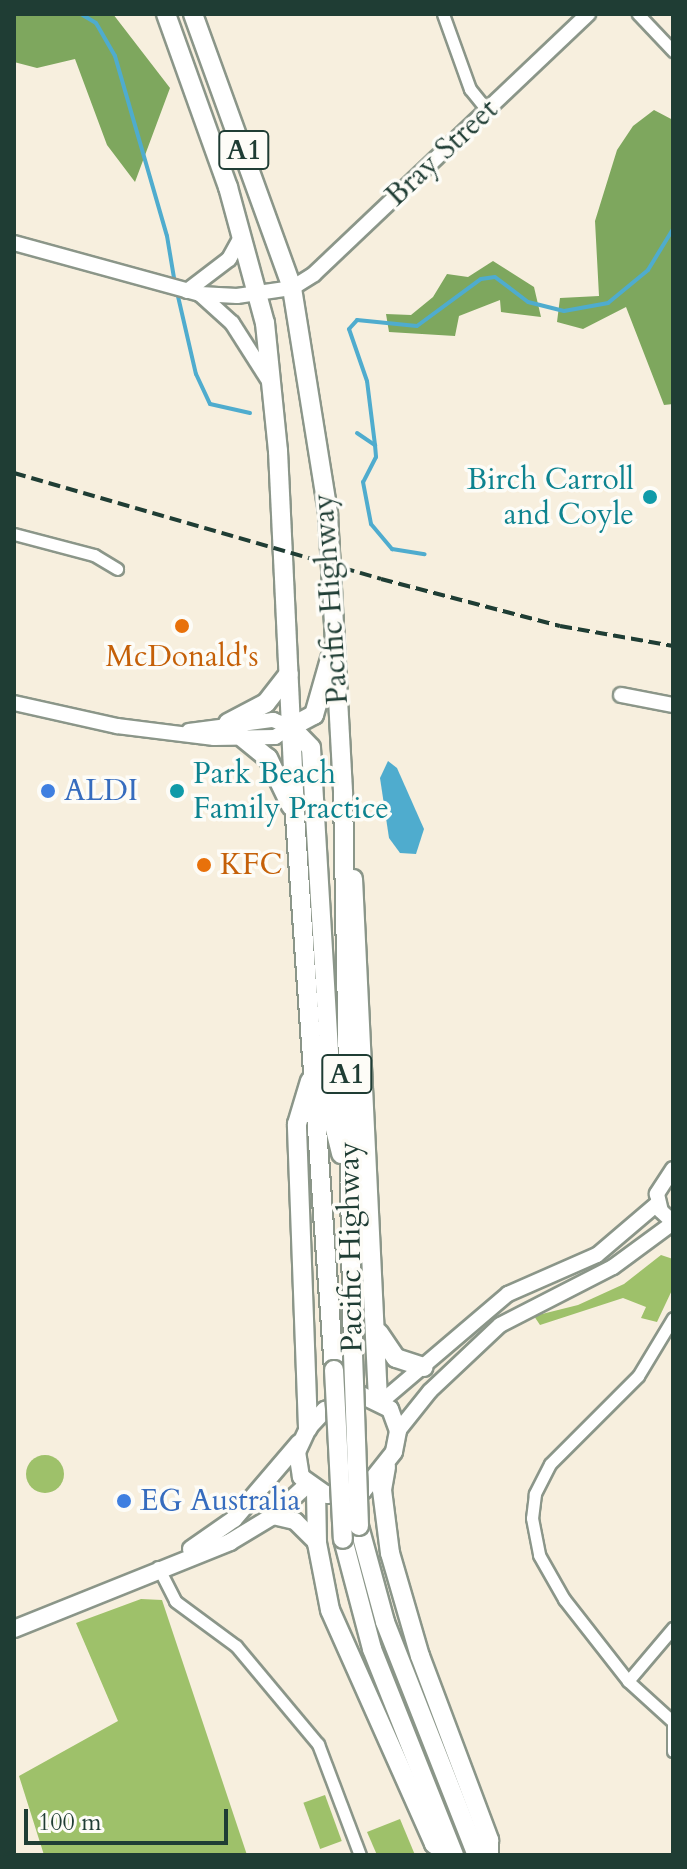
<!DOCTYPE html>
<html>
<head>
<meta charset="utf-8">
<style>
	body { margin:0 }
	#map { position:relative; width:687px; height:1869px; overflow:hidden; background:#f7efde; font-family:Cardo,serif }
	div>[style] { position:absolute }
	.green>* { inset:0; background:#9ec16a; transform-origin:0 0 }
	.round { border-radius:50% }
	.forest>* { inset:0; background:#7ea75e }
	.water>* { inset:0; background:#4facce }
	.stream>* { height:4px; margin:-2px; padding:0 2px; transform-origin:2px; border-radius:2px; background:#4facce }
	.roads { filter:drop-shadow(2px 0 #8b9689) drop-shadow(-2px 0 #8b9689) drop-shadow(0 2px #8b9689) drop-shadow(0 -2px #8b9689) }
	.minor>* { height:11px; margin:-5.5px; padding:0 5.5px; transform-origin:5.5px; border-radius:5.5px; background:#fff }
	.tertiary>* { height:14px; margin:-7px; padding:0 7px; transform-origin:7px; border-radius:7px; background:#fff }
	.secondary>* { height:16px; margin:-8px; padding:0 8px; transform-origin:8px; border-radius:8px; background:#fff }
	.trunk>* { height:18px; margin:-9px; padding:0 9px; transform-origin:9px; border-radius:9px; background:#fff }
	.rail>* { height:4px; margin-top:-2px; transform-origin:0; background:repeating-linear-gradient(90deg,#1f3d34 0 12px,transparent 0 18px) }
	.bridges { filter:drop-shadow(2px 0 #8b9689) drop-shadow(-2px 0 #8b9689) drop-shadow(0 2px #8b9689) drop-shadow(0 -2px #8b9689) }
	.trunk-bridge>* { height:18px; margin:-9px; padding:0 9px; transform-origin:9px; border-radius:9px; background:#fff }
	.dots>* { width:22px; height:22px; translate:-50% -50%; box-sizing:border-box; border:4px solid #fdfcf7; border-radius:50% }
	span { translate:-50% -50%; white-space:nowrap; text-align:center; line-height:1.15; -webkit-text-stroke:7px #fdfcf7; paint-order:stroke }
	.shield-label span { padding:2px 6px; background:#fdfcf7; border:2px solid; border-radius:6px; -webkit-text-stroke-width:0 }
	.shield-label { font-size:28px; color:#1f3d34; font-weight:700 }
	.street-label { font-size:30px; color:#1f3d34 }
	.culture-label { font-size:30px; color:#0d838f }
	.right { translate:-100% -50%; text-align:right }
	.left { translate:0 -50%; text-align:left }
	.food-label { font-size:30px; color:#c56008 }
	.shop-label { font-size:30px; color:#366cbe }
	.frame { position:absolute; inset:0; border:16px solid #1f3d34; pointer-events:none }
	.scale { position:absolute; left:24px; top:1809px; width:204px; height:36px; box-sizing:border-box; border:4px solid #1f3d34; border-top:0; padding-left:10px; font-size:24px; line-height:28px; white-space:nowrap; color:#1f3d34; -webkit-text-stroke:6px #fdfcf7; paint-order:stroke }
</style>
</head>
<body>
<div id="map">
	<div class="green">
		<i style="clip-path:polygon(661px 1255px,673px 1259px,673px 1288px,657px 1322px,641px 1318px,646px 1307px,623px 1298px,540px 1325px,534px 1316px,578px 1305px,624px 1284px)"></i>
		<i class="round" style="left:26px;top:1455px;width:38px;height:38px"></i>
		<i style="clip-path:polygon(141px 1599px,162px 1600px,247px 1855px,44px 1855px,19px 1776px,118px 1721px,76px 1623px)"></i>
		<i style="left:325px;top:1795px;width:49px;height:23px;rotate:70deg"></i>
		<i style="clip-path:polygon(400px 1819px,415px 1855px,377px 1855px,367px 1832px)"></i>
	</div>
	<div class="forest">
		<i style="clip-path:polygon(14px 14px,113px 14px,170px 88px,135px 182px,107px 145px,75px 59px,37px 68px,14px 62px)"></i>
		<i style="clip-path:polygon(654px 110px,673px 120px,673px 404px,664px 405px,626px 307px,583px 329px,557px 322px,560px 298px,599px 296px,595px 221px,617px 150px,633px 126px)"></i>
		<i style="clip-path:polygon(493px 261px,534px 287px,541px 317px,501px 312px,500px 300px,459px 316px,455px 336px,389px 332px,386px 314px,411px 315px,433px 297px,447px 274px,468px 277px)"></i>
	</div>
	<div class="water">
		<i style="clip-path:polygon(388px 761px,397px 768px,424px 829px,416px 854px,400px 853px,389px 838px,380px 778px)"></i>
	</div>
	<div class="stream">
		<i style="left:81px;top:14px;width:17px;rotate:31deg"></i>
		<i style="left:96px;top:23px;width:38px;rotate:60deg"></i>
		<i style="left:115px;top:56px;width:187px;rotate:73.9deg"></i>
		<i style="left:167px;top:236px;width:49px;rotate:80.5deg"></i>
		<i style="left:177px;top:292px;width:84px;rotate:77deg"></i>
		<i style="left:196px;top:374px;width:33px;rotate:65deg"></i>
		<i style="left:210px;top:404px;width:41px;rotate:12.7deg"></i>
		<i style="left:357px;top:433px;width:22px;rotate:34deg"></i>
		<i style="left:375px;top:445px;width:12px;rotate:85deg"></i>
		<i style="left:376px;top:457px;width:28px;rotate:117deg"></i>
		<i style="left:363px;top:482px;width:43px;rotate:79.2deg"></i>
		<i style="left:371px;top:524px;width:33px;rotate:50deg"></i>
		<i style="left:392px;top:549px;width:33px;rotate:9deg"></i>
		<i style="left:375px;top:445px;width:64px;rotate:-97.1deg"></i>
		<i style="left:367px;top:381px;width:55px;rotate:-109.1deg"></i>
		<i style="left:349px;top:329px;width:12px;rotate:-48deg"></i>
		<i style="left:357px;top:320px;width:60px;rotate:5.7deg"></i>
		<i style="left:417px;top:326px;width:79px;rotate:-36.3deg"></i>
		<i style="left:481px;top:279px;width:14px;rotate:-8deg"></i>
		<i style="left:495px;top:277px;width:41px;rotate:37.1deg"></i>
		<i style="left:528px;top:302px;width:37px;rotate:14deg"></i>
		<i style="left:564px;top:311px;width:45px;rotate:-10.3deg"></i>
		<i style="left:608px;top:303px;width:52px;rotate:-39.5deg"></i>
		<i style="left:648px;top:270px;width:48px;rotate:-58.6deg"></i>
	</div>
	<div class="roads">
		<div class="minor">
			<i style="left:443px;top:14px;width:80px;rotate:70.2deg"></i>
			<i style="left:470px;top:89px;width:27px;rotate:51deg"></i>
			<i style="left:638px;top:14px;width:51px;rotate:46.6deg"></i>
			<i style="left:14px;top:534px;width:83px;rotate:14.7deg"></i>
			<i style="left:94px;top:555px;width:27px;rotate:31deg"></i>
			<i style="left:673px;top:1318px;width:68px;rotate:121.1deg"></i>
			<i style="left:638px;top:1376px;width:124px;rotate:135deg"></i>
			<i style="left:550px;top:1464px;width:34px;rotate:117deg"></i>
			<i style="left:535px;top:1494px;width:24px;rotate:97deg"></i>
			<i style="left:532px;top:1518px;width:38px;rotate:79deg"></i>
			<i style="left:539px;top:1555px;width:51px;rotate:60.4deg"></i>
			<i style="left:564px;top:1599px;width:104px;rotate:52deg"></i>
			<i style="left:628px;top:1681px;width:61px;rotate:42.3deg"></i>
			<i style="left:158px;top:1567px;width:38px;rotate:63deg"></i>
			<i style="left:175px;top:1601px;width:76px;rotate:36.4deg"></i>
			<i style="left:236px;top:1646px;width:128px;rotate:50.1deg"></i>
			<i style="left:318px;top:1744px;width:119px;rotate:69.3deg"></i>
			<i style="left:628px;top:1681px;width:70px;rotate:-49.7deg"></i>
			<i style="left:673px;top:1724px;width:27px;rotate:90deg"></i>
		</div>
		<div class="tertiary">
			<i style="left:14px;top:243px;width:193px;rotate:15.3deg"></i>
			<i style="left:200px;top:294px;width:37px;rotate:3deg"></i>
			<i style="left:237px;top:296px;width:56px;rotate:-8.3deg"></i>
			<i style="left:292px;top:288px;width:26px;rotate:-32deg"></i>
			<i style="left:314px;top:274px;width:378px;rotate:-43.5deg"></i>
			<i style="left:187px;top:291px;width:53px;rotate:-37.3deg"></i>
			<i style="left:229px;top:259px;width:26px;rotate:-61deg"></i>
			<i style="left:200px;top:294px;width:43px;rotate:42.2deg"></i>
			<i style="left:232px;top:323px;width:69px;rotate:57.5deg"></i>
			<i style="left:621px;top:695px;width:53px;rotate:10.9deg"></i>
			<i style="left:14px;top:703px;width:106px;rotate:12.6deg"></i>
			<i style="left:117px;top:726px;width:98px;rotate:7.1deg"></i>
			<i style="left:214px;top:738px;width:61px;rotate:-0.9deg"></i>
			<i style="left:275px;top:737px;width:19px;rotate:-32deg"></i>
			<i style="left:189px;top:731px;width:85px;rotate:-7.5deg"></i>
			<i style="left:273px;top:720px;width:19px;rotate:21deg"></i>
			<i style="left:673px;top:1169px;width:30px;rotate:123deg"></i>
			<i style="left:657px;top:1194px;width:17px;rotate:77deg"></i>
			<i style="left:661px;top:1211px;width:16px;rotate:43deg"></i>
			<i style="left:381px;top:1402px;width:167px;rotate:-40.4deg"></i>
			<i style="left:508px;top:1294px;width:97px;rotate:-23.7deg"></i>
			<i style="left:597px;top:1255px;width:80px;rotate:-40.4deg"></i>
			<i style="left:398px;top:1431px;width:51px;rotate:-51.3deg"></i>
			<i style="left:430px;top:1391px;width:96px;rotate:-43.3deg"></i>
			<i style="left:500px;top:1325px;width:127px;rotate:-27.2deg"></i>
			<i style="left:613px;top:1267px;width:74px;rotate:-36.3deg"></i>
		</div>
		<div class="secondary">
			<i style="left:361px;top:1395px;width:32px;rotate:26deg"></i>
			<i style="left:390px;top:1409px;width:23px;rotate:70deg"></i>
			<i style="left:398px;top:1431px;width:21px;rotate:101deg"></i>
			<i style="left:394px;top:1452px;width:50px;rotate:128.5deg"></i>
			<i style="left:363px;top:1491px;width:36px;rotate:174deg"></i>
			<i style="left:327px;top:1495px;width:32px;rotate:-145deg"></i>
			<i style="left:301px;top:1477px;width:25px;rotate:-99deg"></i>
			<i style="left:297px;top:1452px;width:26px;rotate:-65deg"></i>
			<i style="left:308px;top:1428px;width:25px;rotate:-47deg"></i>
			<i style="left:325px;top:1410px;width:39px;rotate:-23deg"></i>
			<i style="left:273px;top:1516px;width:23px;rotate:13deg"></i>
			<i style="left:295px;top:1521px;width:31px;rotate:45deg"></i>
			<i style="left:191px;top:1549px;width:52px;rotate:-34.9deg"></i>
			<i style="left:234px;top:1519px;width:100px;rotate:-49.5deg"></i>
			<i style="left:14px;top:1629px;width:233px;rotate:-21.9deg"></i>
			<i style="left:230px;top:1542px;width:50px;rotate:-31.2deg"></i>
			<i style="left:273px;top:1516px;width:47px;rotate:-42.4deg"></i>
		</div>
		<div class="trunk">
			<i style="left:166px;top:14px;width:184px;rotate:70.3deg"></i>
			<i style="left:228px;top:187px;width:141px;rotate:74.8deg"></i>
			<i style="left:265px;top:323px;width:129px;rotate:84.2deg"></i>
			<i style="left:278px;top:451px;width:365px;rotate:87.3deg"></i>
			<i style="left:295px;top:816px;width:555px;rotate:85.97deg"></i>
			<i style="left:193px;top:14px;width:291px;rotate:70.1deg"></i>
			<i style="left:292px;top:288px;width:229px;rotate:80.9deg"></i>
			<i style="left:328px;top:514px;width:279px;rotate:86.9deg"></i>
			<i style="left:343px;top:793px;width:561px;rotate:88.98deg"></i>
			<i style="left:228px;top:723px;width:43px;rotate:-27.8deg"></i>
			<i style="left:266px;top:703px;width:37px;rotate:-52deg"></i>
			<i style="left:291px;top:727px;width:29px;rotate:46deg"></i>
			<i style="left:311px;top:748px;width:374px;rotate:86.6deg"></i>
			<i style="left:333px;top:1121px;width:34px;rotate:76deg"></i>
			<i style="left:291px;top:727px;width:26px;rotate:-28deg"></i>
			<i style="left:314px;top:715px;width:58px;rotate:-74.1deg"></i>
			<i style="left:243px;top:738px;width:32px;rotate:39deg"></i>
			<i style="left:268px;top:758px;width:53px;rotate:64.4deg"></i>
			<i style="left:353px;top:879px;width:522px;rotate:87.25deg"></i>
			<i style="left:379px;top:1333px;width:30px;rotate:56deg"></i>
			<i style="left:396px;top:1358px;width:29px;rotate:18deg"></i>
			<i style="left:308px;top:1428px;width:304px;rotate:-92.1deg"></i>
			<i style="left:297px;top:1124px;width:45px;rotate:-73.2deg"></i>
			<i style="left:386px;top:1467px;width:23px;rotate:100deg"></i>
			<i style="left:382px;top:1490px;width:64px;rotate:82.8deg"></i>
			<i style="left:390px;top:1553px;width:107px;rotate:73.8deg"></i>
			<i style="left:420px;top:1656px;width:197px;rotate:69.4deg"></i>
			<i style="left:489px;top:1840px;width:15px;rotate:90deg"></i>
			<i style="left:316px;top:1491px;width:52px;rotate:88.9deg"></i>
			<i style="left:317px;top:1543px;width:68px;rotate:79deg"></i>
			<i style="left:330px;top:1610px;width:256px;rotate:66deg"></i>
			<i style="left:434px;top:1844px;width:20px;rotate:33deg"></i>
			<i style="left:359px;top:1526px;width:99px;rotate:74.8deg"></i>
			<i style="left:385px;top:1622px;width:251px;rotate:68.5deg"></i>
			<i style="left:343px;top:1539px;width:114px;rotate:75.2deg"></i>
			<i style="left:372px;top:1649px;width:222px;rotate:68.3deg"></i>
		</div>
	</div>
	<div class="rail">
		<i style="left:14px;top:473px;width:382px;rotate:16.1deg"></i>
		<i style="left:381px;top:579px;width:185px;rotate:14.7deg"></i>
		<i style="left:560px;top:626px;width:115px;rotate:10deg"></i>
	</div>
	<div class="bridges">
		<div class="trunk-bridge">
			<i style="left:353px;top:1354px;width:172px;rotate:88deg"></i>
			<i style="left:334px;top:1370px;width:169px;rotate:87deg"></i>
		</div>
	</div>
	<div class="dots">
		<i style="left:650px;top:497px;background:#0f9aa8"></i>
		<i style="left:182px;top:626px;background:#e8710a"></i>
		<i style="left:48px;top:791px;background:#3f7fe0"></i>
		<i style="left:177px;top:791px;background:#0f9aa8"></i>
		<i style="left:204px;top:865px;background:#e8710a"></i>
		<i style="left:124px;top:1501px;background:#3f7fe0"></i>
	</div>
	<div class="shield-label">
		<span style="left:244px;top:150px">A1</span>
		<span style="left:347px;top:1074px">A1</span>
	</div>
	<div class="street-label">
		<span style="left:442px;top:153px;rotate:-43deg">Bray Street</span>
		<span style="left:331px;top:599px;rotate:-94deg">Pacific Highway</span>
		<span style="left:351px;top:1247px;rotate:-91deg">Pacific Highway</span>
	</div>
	<div class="culture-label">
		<span class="right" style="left:634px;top:497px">Birch Carroll<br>and Coyle</span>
		<span class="left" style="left:193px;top:791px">Park Beach<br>Family Practice</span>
	</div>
	<div class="food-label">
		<span style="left:182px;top:657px">McDonald's</span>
		<span class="left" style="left:220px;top:865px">KFC</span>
	</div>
	<div class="shop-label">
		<span class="left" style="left:64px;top:791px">ALDI</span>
		<span class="left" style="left:140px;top:1501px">EG Australia</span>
	</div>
	<div class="frame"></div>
	<div class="scale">100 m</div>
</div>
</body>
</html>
